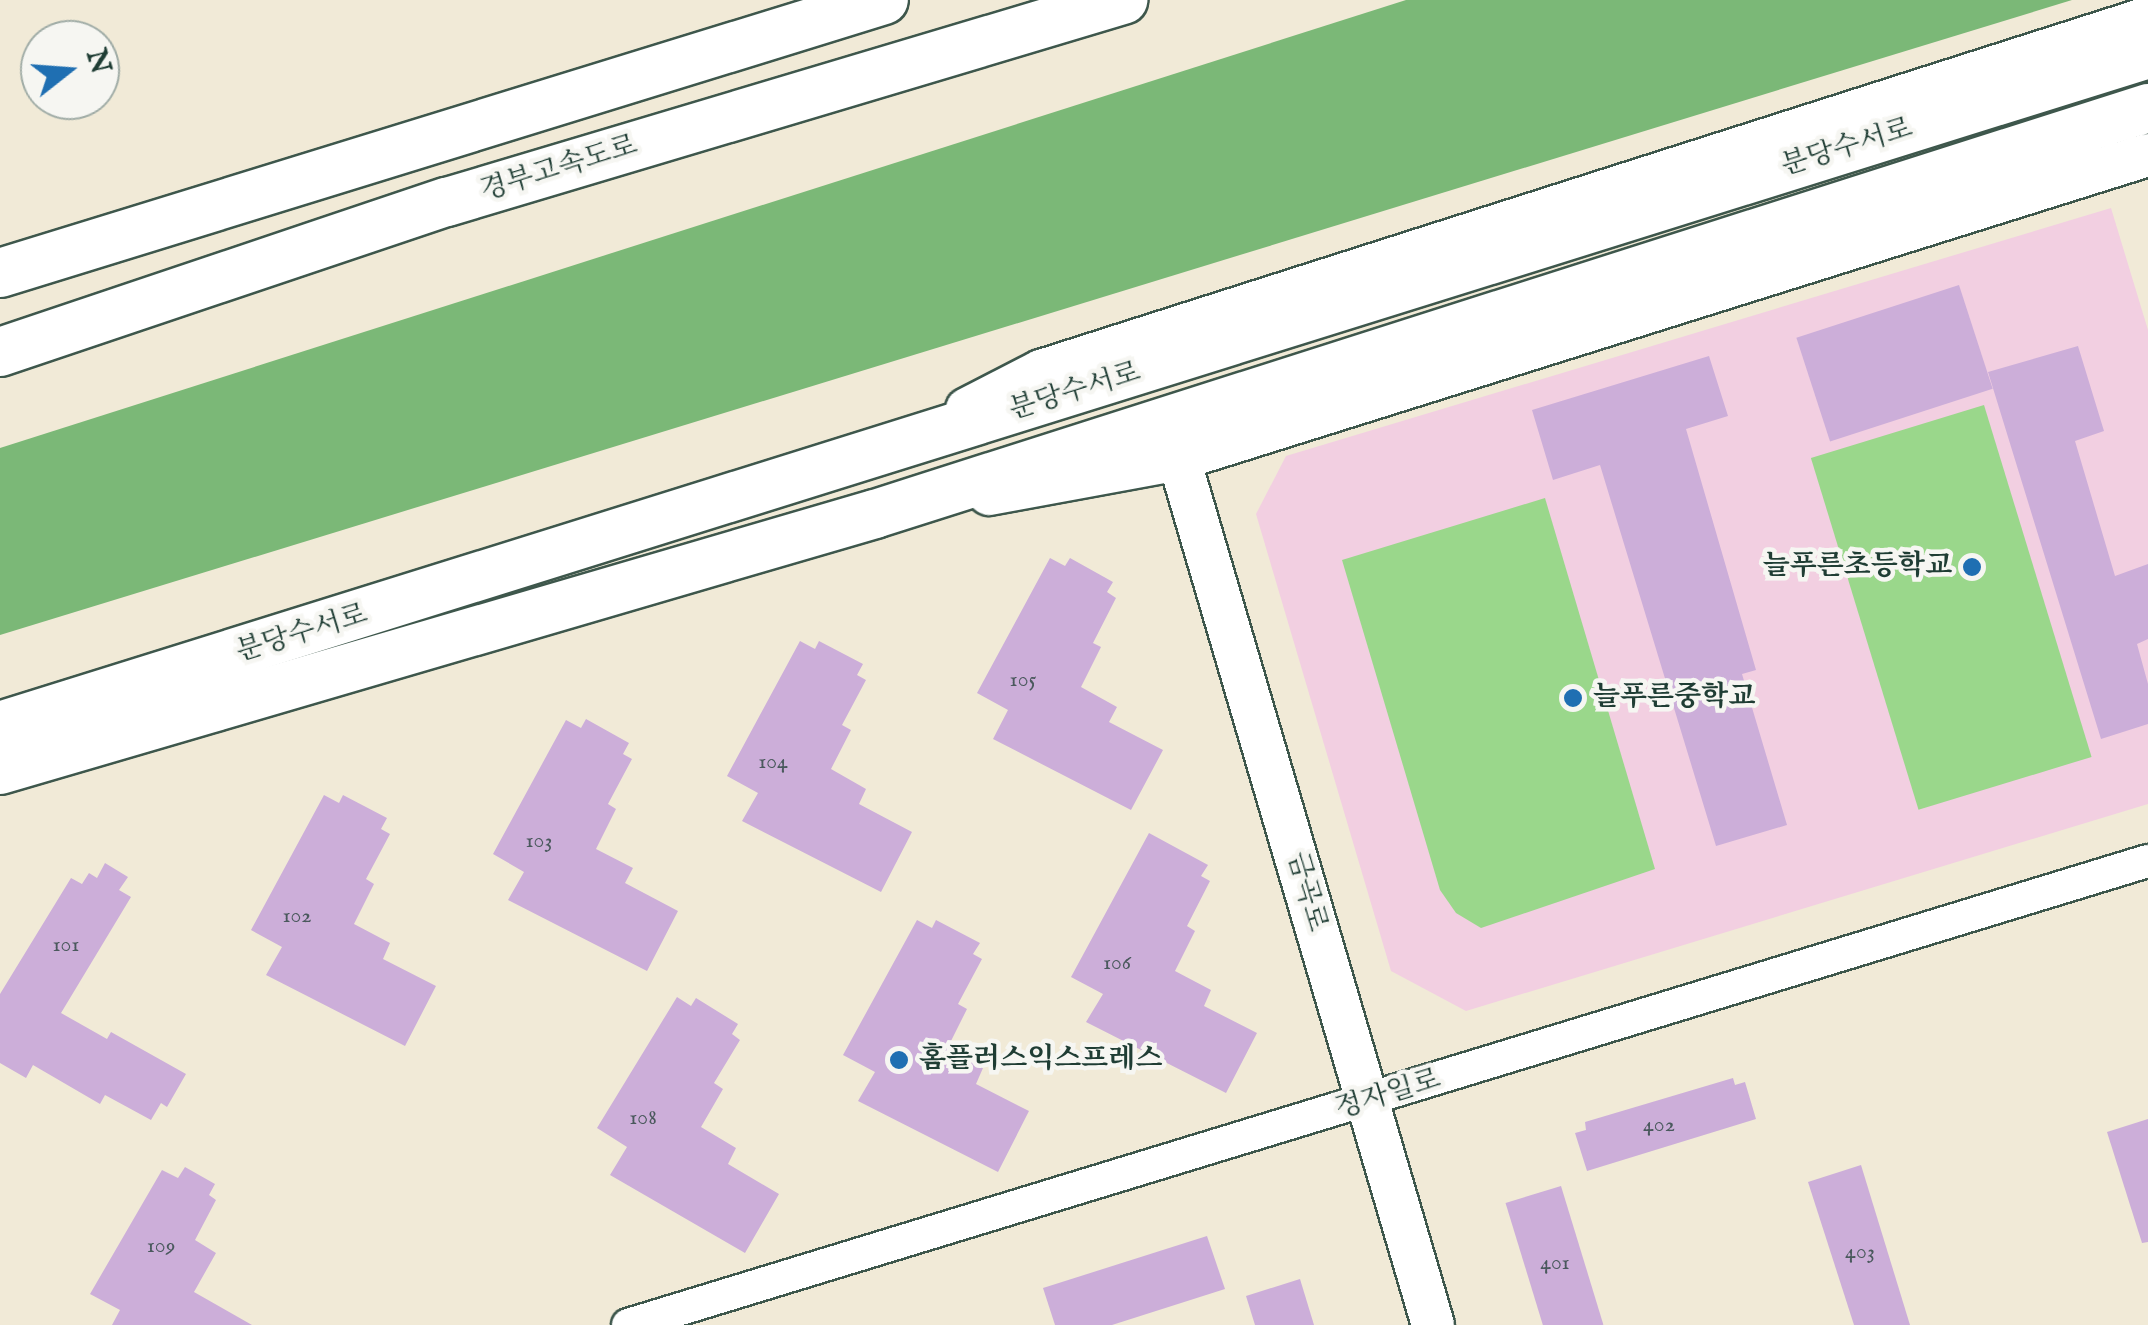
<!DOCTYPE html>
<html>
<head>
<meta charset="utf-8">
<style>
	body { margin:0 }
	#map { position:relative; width:2148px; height:1325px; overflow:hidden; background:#f1ead7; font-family:"IM FELL English","Noto Serif KR",serif }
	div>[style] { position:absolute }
	.built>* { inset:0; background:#f2cfe1 }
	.green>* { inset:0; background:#9ad78b; transform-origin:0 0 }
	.forest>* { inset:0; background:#7bb877 }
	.building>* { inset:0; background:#ccaed9; transform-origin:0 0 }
	.roads { filter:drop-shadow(2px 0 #3e574c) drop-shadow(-2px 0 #3e574c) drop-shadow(0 2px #3e574c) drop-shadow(0 -2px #3e574c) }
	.minor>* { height:32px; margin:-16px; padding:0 16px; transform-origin:16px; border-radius:16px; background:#fff }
	.major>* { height:42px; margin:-21px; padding:0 21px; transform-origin:21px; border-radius:21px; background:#fff }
	.highway>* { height:48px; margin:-24px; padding:0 24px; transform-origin:24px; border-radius:24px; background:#fff }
	.dots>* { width:28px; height:28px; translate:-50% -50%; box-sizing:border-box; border:5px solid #f6f6f2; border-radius:50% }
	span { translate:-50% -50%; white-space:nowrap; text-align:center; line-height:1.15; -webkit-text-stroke:9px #f6f6f2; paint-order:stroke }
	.number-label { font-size:22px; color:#4a595d }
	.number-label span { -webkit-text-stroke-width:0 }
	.street-label { font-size:28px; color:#1f3d34 }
	.poi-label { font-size:28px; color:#1f3d34; font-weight:700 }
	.right { translate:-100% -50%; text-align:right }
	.left { translate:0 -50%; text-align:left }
	.north { position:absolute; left:20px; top:20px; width:100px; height:100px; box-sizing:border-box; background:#f6f6f2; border:2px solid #a0aca6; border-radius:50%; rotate:73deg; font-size:28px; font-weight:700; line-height:40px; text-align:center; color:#1f3d34 }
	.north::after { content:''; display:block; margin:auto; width:35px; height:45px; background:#1f6fb2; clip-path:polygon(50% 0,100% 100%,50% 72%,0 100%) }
</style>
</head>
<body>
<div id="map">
	<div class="built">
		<i style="clip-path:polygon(2111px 208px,2148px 330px,2148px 804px,1466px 1011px,1391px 971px,1256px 514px,1286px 456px)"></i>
	</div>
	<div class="green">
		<i style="left:1984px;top:405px;width:368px;height:181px;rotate:73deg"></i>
		<i style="clip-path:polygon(1545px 498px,1655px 869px,1481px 928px,1456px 913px,1440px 890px,1342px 560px)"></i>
	</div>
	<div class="forest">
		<i style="clip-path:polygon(1406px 0,2072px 0,0 635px,0 448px)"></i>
	</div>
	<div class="building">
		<i style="left:1959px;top:285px;width:109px;height:171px;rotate:72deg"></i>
		<i style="clip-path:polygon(2078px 346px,2104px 431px,2075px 441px,2115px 576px,2148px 564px,2148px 639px,2137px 644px,2148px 684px,2148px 724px,2101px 739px,1988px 372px)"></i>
		<i style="clip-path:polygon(1709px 356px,1728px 416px,1686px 429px,1756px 670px,1742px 674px,1787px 825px,1716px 846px,1600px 465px,1553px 480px,1532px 410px)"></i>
		<i style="clip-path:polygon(1050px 558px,1065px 566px,1070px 558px,1113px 582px,1107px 592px,1116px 598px,1093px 643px,1101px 647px,1081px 687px,1117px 707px,1109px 722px,1163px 750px,1131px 810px,993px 739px,1008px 710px,977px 693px)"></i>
		<i style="clip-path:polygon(800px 641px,815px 649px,819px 641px,863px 664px,857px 675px,866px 680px,842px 725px,851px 730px,831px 769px,866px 789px,859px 804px,912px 832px,881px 892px,742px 821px,758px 793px,727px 776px)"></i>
		<i style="clip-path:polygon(586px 719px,629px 743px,623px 754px,632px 759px,608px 804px,616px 809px,596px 849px,633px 868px,625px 883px,678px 911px,647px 971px,508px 900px,524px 872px,493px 854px,566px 720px,581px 728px)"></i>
		<i style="clip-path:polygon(324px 795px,339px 803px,343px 795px,387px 818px,381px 829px,390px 834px,366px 879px,374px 884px,354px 924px,390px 943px,383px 959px,436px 986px,405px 1046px,266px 975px,282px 947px,251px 930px)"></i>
		<i style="clip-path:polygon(1149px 833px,1208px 865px,1201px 876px,1210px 881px,1187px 926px,1195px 931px,1175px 971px,1211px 990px,1204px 1006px,1257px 1033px,1226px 1093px,1086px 1022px,1103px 994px,1071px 977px)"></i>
		<i style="clip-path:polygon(105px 863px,128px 877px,119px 890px,131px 897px,61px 1013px,107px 1039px,111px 1032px,186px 1074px,167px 1107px,161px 1103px,151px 1120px,105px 1095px,100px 1104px,33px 1065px,26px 1078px,0 1063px,0 994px,71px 878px,82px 884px,89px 873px,97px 878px)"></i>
		<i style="clip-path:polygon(917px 920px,932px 928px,936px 920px,980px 943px,973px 954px,982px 959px,958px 1004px,967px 1009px,947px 1049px,983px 1068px,976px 1084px,1029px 1111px,998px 1172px,858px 1101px,875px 1072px,843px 1055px)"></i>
		<i style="clip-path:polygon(677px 997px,691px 1006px,696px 998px,738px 1024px,732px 1034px,740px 1040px,714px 1083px,723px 1089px,701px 1127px,736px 1148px,728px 1164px,779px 1194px,745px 1253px,610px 1175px,627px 1147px,597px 1128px)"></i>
		<i style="clip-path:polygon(1733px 1078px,1735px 1085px,1745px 1082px,1756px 1119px,1587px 1171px,1575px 1133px,1586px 1130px,1585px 1122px)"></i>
		<i style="clip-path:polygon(2148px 1119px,2148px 1242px,2142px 1243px,2107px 1132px)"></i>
		<i style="clip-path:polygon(1861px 1165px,1910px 1325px,1854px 1325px,1808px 1182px)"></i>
		<i style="clip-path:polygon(185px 1167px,215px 1184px,209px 1195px,216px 1200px,195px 1240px,216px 1253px,194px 1292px,252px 1325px,112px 1325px,120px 1310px,90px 1294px,162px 1170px,178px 1178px)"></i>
		<i style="left:1561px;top:1186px;width:145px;height:58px;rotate:73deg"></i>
		<i style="clip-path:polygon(1207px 1236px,1225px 1289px,1112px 1325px,1055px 1325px,1043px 1288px)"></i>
		<i style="clip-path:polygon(1300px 1279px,1314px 1325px,1255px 1325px,1246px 1296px)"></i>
	</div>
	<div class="roads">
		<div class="minor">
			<i style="left:628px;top:1325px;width:1589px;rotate:-16.98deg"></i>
		</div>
		<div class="major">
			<i style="left:967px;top:409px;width:83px;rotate:-27.2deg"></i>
			<i style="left:1041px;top:371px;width:1162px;rotate:-17.69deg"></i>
			<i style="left:1179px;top:459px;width:902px;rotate:73.65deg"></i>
			<i style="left:989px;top:494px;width:193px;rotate:-10.4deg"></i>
			<i style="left:1179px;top:459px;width:1016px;rotate:-17.42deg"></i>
		</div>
		<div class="highway">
			<i style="left:0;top:273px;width:925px;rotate:-17.16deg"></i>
			<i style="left:0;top:352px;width:471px;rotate:-18.6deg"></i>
			<i style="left:447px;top:202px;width:706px;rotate:-16.64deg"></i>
			<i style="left:0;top:726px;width:2251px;rotate:-17.37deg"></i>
			<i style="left:0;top:770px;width:912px;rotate:-16.31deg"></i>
			<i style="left:875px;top:514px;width:1336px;rotate:-17.69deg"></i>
		</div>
	</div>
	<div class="dots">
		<i style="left:1972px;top:567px;background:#1f6fb2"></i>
		<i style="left:1573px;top:698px;background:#1f6fb2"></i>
		<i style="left:899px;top:1060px;background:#1f6fb2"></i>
	</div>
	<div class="number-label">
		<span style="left:1023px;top:681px">105</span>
		<span style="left:773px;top:763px">104</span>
		<span style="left:539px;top:842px">103</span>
		<span style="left:297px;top:917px">102</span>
		<span style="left:66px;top:946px">101</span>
		<span style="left:1117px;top:964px">106</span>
		<span style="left:643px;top:1119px">108</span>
		<span style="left:1659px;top:1126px">402</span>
		<span style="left:161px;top:1247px">109</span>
		<span style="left:1860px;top:1253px">403</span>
		<span style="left:1555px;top:1264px">401</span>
	</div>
	<div class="street-label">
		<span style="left:1847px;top:148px;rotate:-17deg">분당수서로</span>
		<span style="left:559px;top:169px;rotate:-17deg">경부고속도로</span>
		<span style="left:1075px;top:392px;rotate:-17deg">분당수서로</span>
		<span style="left:302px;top:634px;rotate:-17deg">분당수서로</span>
		<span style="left:1306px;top:892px;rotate:74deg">금곡로</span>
		<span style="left:1388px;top:1095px;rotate:-17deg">정자일로</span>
	</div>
	<div class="poi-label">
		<span class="right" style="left:1952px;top:567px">늘푸른초등학교</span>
		<span class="left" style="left:1593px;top:698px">늘푸른중학교</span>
		<span class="left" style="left:919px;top:1060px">홈플러스익스프레스</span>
	</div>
	<div class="north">N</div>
</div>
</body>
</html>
